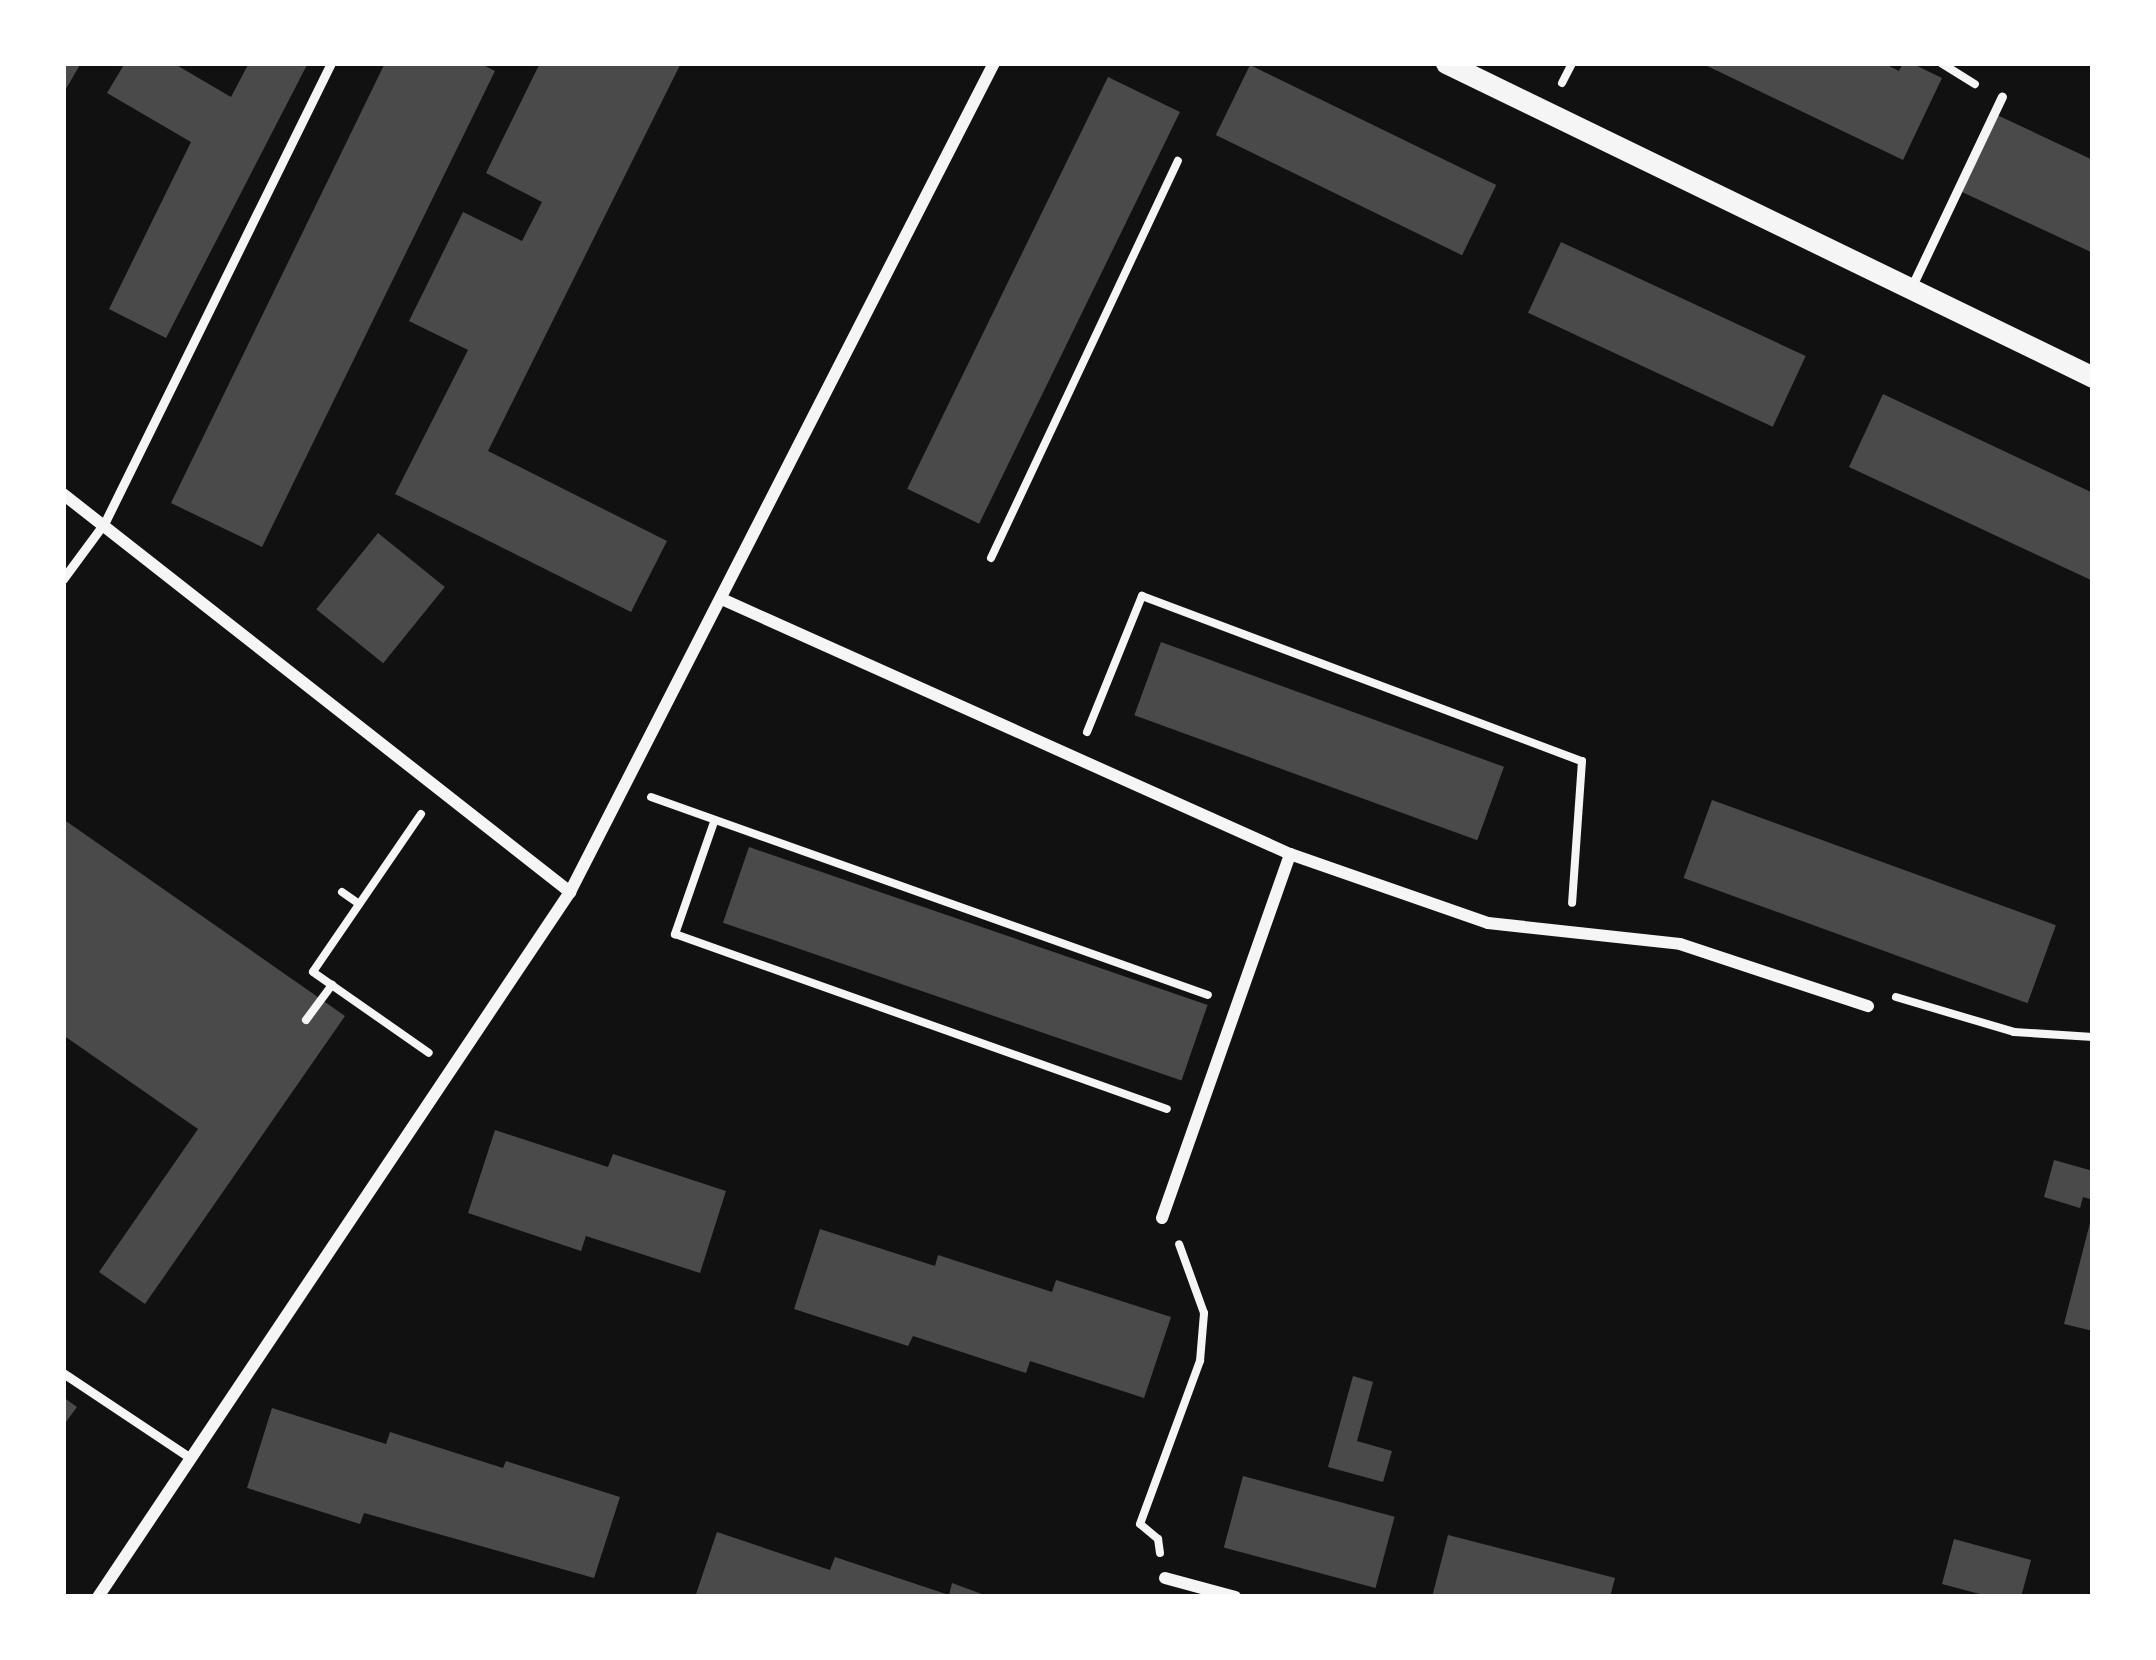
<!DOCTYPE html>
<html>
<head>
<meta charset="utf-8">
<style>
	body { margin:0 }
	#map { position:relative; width:2156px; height:1660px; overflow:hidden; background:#111; font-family:Mulish,sans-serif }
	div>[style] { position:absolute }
	.building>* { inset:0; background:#4a4a4a; transform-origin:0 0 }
	.path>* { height:8px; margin:-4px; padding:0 4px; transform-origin:4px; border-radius:4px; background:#f5f5f5 }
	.service>* { height:9px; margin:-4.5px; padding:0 4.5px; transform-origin:4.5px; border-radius:4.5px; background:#f5f5f5 }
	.minor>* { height:12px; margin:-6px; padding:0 6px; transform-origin:6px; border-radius:6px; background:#f5f5f5 }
	.tertiary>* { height:21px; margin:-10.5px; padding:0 10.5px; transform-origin:10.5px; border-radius:10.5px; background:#f5f5f5 }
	span { translate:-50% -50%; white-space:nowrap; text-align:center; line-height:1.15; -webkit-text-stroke:9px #fff; paint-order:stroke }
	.frame { position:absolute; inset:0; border:66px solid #fff; pointer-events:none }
</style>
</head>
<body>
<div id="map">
	<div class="building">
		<i style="clip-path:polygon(63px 63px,81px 63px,63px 94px)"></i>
		<i style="clip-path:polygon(125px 63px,173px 63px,231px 97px,249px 63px,308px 63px,166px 338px,109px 309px,191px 142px,107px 93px)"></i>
		<i style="clip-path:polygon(385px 63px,479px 63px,495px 71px,262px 547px,171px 503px)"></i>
		<i style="clip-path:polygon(540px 63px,681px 63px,488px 451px,667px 541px,631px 612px,395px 494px,468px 350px,409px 321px,463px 212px,522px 241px,542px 202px,486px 173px)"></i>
		<i style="clip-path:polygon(1701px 63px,1883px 63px,1899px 71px,1903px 63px,1911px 63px,1942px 78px,1903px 160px)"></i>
		<i style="left:1250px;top:65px;width:274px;height:78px;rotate:26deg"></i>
		<i style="left:1108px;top:77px;width:80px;height:458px;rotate:26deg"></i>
		<i style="clip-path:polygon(1997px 115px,2093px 160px,2093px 253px,1962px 192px)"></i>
		<i style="left:1561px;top:242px;width:270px;height:78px;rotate:25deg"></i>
		<i style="clip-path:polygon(1883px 394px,2093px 493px,2093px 581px,1849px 467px)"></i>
		<i style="left:378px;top:533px;width:86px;height:98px;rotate:39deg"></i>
		<i style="left:1161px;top:642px;width:365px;height:78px;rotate:20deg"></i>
		<i style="left:1712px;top:800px;width:366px;height:83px;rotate:20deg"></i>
		<i style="clip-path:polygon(63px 819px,345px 1016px,145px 1304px,99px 1272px,198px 1129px,63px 1035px)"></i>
		<i style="left:749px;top:847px;width:485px;height:80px;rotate:19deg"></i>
		<i style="clip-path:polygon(495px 1130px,608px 1167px,613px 1154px,726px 1191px,700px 1273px,586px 1236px,581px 1251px,468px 1213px)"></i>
		<i style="clip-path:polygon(2054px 1160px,2093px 1171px,2093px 1200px,2083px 1197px,2080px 1208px,2044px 1197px)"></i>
		<i style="clip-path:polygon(2091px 1219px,2093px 1219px,2093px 1331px,2064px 1324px)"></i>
		<i style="clip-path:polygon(820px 1229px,935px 1266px,938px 1255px,1052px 1292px,1056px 1280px,1171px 1317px,1144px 1398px,1030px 1361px,1026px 1373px,913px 1336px,908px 1346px,794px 1309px)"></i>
		<i style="clip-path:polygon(1353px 1376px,1373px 1382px,1357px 1441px,1392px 1451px,1383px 1482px,1328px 1467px)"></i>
		<i style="clip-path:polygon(63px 1397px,77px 1407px,63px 1426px)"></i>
		<i style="clip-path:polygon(272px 1408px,386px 1444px,390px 1432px,503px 1468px,506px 1461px,620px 1497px,594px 1578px,364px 1513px,360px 1524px,247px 1488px)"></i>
		<i style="left:1243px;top:1476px;width:157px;height:74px;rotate:15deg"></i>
		<i style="clip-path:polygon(717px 1532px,830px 1570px,835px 1557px,949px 1595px,952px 1583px,990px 1597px,695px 1597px)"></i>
		<i style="clip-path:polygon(1448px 1535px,1615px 1578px,1610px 1597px,1432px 1597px)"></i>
		<i style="clip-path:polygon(1954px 1539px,2031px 1560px,2021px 1597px,1991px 1597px,1942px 1584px)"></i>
	</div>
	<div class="path">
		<i style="left:1941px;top:63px;width:40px;rotate:32deg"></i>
		<i style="left:1562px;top:83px;width:22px;rotate:-63deg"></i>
		<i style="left:991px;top:558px;width:439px;rotate:-64.8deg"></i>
		<i style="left:1087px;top:732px;width:147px;rotate:-68deg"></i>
		<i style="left:1142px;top:596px;width:470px;rotate:20.6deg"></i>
		<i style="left:1582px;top:761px;width:142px;rotate:94deg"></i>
		<i style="left:651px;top:797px;width:591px;rotate:19.57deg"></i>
		<i style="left:421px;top:814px;width:191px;rotate:124.4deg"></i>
		<i style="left:313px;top:972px;width:141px;rotate:34.9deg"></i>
		<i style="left:714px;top:822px;width:119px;rotate:109.2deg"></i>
		<i style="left:675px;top:934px;width:522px;rotate:19.58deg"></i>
		<i style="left:342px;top:892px;width:21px;rotate:35deg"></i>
		<i style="left:1896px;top:997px;width:123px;rotate:16.5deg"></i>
		<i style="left:2014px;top:1032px;width:79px;rotate:3.6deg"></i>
		<i style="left:306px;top:1020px;width:44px;rotate:-53.4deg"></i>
		<i style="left:1160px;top:1553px;width:14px;rotate:-98deg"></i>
		<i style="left:1158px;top:1539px;width:23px;rotate:-140deg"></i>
		<i style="left:1140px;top:1524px;width:174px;rotate:-69.8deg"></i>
		<i style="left:1200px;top:1361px;width:48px;rotate:-85.2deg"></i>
		<i style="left:1204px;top:1313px;width:73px;rotate:-109.9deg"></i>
	</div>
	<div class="service">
		<i style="left:1911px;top:288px;width:212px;rotate:-64.6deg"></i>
		<i style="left:63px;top:579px;width:71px;rotate:-53.6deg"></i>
		<i style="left:105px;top:522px;width:512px;rotate:-63.79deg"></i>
		<i style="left:63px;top:1373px;width:151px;rotate:33.7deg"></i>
	</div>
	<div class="minor">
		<i style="left:63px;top:494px;width:645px;rotate:38.13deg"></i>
		<i style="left:724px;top:600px;width:620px;rotate:24.17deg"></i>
		<i style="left:1290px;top:854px;width:210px;rotate:19.2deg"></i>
		<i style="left:1488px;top:923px;width:193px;rotate:6.2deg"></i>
		<i style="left:1680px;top:944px;width:198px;rotate:18.3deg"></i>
		<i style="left:1162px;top:1218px;width:386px;rotate:-70.6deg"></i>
		<i style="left:1165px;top:1578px;width:73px;rotate:15.2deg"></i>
		<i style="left:98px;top:1597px;width:848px;rotate:-56.2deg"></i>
		<i style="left:570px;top:892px;width:931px;rotate:-62.91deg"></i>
	</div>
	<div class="tertiary">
		<i style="left:1446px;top:63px;width:719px;rotate:25.89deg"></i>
	</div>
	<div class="frame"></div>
</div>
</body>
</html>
